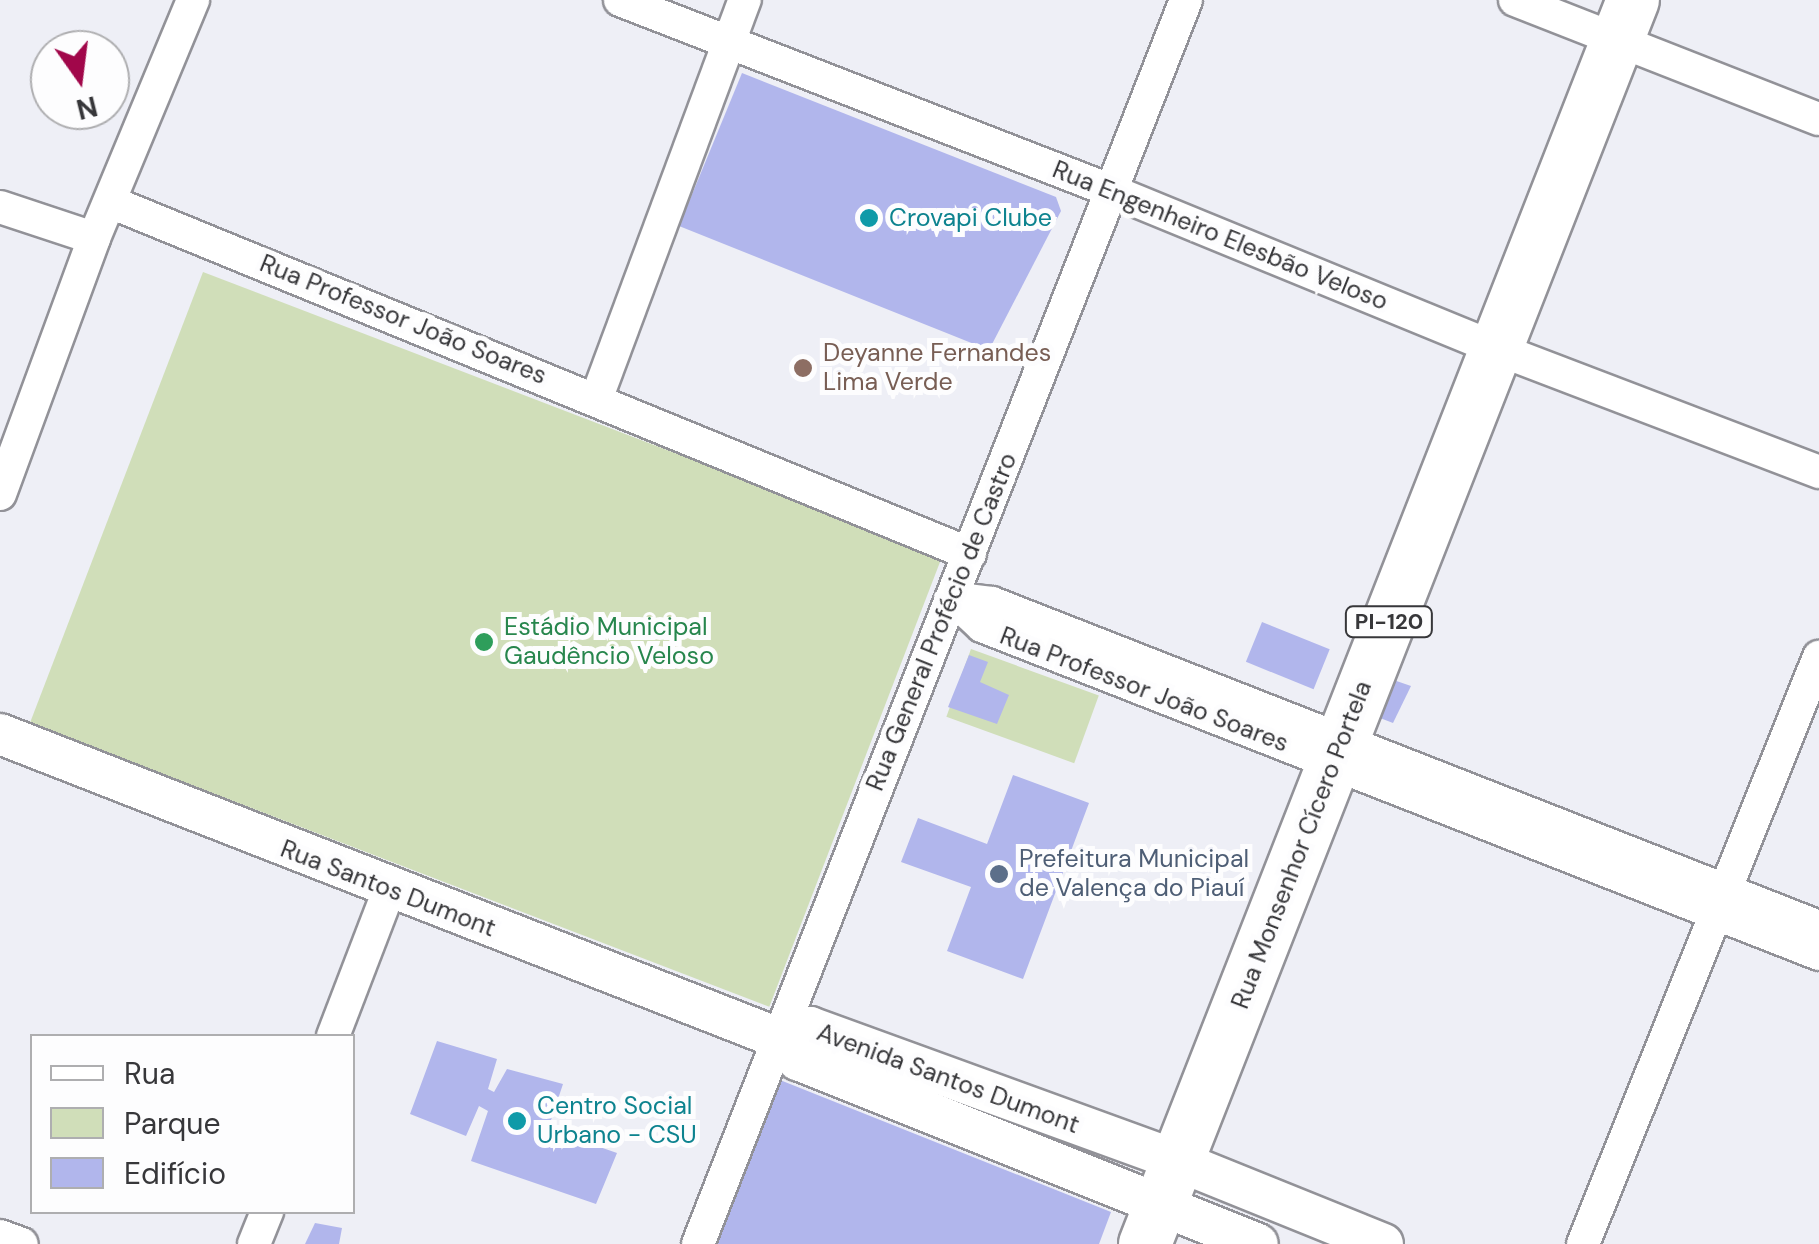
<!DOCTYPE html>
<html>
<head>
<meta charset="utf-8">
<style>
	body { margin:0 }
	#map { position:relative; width:1819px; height:1244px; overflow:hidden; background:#eeeff6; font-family:"DM Sans",sans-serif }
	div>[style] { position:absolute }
	.green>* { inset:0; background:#d0deb9; transform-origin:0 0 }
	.building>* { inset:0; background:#b1b6ec; transform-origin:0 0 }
	.roads { filter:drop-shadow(2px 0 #929298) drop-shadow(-2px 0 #929298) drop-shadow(0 2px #929298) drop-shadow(0 -2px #929298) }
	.minor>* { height:32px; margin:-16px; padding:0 16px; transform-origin:16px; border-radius:16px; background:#fff }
	.tertiary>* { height:40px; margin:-20px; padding:0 20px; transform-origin:20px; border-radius:20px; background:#fff }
	.primary>* { height:52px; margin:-26px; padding:0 26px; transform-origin:26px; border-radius:26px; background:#fff }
	.dots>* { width:28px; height:28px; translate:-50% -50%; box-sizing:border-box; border:5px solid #fdfdfe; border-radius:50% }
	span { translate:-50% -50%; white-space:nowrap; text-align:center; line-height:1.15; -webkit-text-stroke:10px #fdfdfe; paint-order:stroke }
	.shield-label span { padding:2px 8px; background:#fdfdfe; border:2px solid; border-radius:8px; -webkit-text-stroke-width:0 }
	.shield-label { font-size:22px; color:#37373a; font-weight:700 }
	.culture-label { font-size:25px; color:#0d838f }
	.left { translate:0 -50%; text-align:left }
	.street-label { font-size:25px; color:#37373a }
	.education-label { font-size:25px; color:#785e54 }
	.leisure-label { font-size:25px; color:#27864d }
	.service-label { font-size:25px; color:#4e5e75 }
	.legend { position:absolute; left:30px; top:1034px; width:325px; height:180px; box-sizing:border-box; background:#fdfdfe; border:2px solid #aeaeb0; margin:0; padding:12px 18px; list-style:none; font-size:30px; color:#37373a }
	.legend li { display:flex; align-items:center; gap:20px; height:50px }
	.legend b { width:50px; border:2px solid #aeaeb0 }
	.north { position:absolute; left:30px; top:30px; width:100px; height:100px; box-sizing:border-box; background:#fdfdfe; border:2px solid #aeaeb0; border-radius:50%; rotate:166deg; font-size:28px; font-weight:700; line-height:40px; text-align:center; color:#37373a }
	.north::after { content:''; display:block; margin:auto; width:35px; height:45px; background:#a1074a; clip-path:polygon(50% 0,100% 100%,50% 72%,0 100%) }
</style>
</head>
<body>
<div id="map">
	<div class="green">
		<i style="left:203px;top:272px;width:792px;height:483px;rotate:21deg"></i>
		<i style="left:971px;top:649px;width:136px;height:72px;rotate:20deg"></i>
	</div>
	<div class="building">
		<i style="clip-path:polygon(742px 73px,1056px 197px,1061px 211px,989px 350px,679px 226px)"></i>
		<i style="left:1262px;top:622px;width:73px;height:43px;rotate:22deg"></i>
		<i style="clip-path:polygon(969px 655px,988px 662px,980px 682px,1009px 695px,997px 724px,948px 707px)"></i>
		<i style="clip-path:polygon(1379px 675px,1411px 686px,1393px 723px,1362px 711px)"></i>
		<i style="clip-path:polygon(1013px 775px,1089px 803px,1023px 979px,947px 951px,971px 887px,901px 862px,918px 818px,987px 844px)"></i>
		<i style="clip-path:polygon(437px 1041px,497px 1059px,488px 1089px,494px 1092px,507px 1069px,563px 1084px,548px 1129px,617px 1153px,596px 1204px,471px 1161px,488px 1111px,479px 1106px,466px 1136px,410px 1114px)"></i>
		<i style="clip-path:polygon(780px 1080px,1111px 1212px,1099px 1244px,715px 1244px)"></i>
		<i style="clip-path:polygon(315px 1223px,342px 1228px,339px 1244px,305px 1244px)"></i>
	</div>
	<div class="roads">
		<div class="minor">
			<i style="left:620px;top:0;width:528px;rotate:21.22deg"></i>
			<i style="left:1112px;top:191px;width:416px;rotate:22.3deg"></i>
			<i style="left:1497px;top:349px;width:345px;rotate:20.9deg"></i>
			<i style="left:1515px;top:0;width:326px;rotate:21.4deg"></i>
			<i style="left:113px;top:203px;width:926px;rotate:22.27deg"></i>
			<i style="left:0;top:207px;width:99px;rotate:18.3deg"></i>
			<i style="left:597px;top:397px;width:424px;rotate:-69.6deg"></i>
			<i style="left:0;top:494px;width:273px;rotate:-69.8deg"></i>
			<i style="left:94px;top:238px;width:258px;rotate:-67.4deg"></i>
			<i style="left:952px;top:598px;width:41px;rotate:43deg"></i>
			<i style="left:982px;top:626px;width:899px;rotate:21.4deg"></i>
			<i style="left:952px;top:598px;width:40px;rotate:7.1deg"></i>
			<i style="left:992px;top:603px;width:888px;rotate:21.39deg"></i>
			<i style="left:333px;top:1036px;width:156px;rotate:-69deg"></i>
			<i style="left:0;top:1236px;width:23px;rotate:20deg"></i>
			<i style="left:254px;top:1244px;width:35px;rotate:-68deg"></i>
			<i style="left:698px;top:1244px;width:1336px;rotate:-68.58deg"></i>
			<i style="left:1583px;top:1244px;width:633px;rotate:-68.1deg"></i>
		</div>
		<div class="tertiary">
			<i style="left:0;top:734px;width:835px;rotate:21.34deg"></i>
			<i style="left:778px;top:1038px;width:30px;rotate:48deg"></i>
			<i style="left:798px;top:1060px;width:495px;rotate:21.8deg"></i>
			<i style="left:778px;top:1038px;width:34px;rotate:-19deg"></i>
			<i style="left:810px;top:1027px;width:392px;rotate:20deg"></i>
			<i style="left:1178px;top:1161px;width:221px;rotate:22deg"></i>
		</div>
		<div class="primary">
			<i style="left:1145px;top:1244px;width:1336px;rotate:-68.58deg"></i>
		</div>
	</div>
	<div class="dots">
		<i style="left:869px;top:218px;background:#0f9aa8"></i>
		<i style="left:803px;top:368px;background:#8d6e63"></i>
		<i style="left:484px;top:642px;background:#2e9e5b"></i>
		<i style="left:999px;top:874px;background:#5c6f8a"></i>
		<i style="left:517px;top:1121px;background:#0f9aa8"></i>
	</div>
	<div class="shield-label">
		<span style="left:1389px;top:622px">PI-120</span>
	</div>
	<div class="culture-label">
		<span class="left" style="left:889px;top:218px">Crovapi Clube</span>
		<span class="left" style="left:537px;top:1121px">Centro Social<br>Urbano - CSU</span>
	</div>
	<div class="street-label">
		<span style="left:1220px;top:236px;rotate:22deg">Rua Engenheiro Elesbão Veloso</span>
		<span style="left:403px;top:320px;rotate:22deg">Rua Professor João Soares</span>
		<span style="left:942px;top:622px;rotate:-68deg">Rua General Profécio de Castro</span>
		<span style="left:1144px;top:690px;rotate:21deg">Rua Professor João Soares</span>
		<span style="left:1302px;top:845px;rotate:-69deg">Rua Monsenhor Cícero Portela</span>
		<span style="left:388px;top:889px;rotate:21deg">Rua Santos Dumont</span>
		<span style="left:948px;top:1079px;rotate:20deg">Avenida Santos Dumont</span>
	</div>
	<div class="education-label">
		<span class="left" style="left:823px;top:368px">Deyanne Fernandes<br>Lima Verde</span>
	</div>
	<div class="leisure-label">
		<span class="left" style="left:504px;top:642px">Estádio Municipal<br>Gaudêncio Veloso</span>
	</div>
	<div class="service-label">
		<span class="left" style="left:1019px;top:874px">Prefeitura Municipal<br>de Valença do Piauí</span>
	</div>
	<ul class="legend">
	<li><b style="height:12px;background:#fff"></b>Rua</li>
	<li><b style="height:28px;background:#d0deb9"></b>Parque</li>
	<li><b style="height:28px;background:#b1b6ec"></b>Edifício</li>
	</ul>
	<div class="north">N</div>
</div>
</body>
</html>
